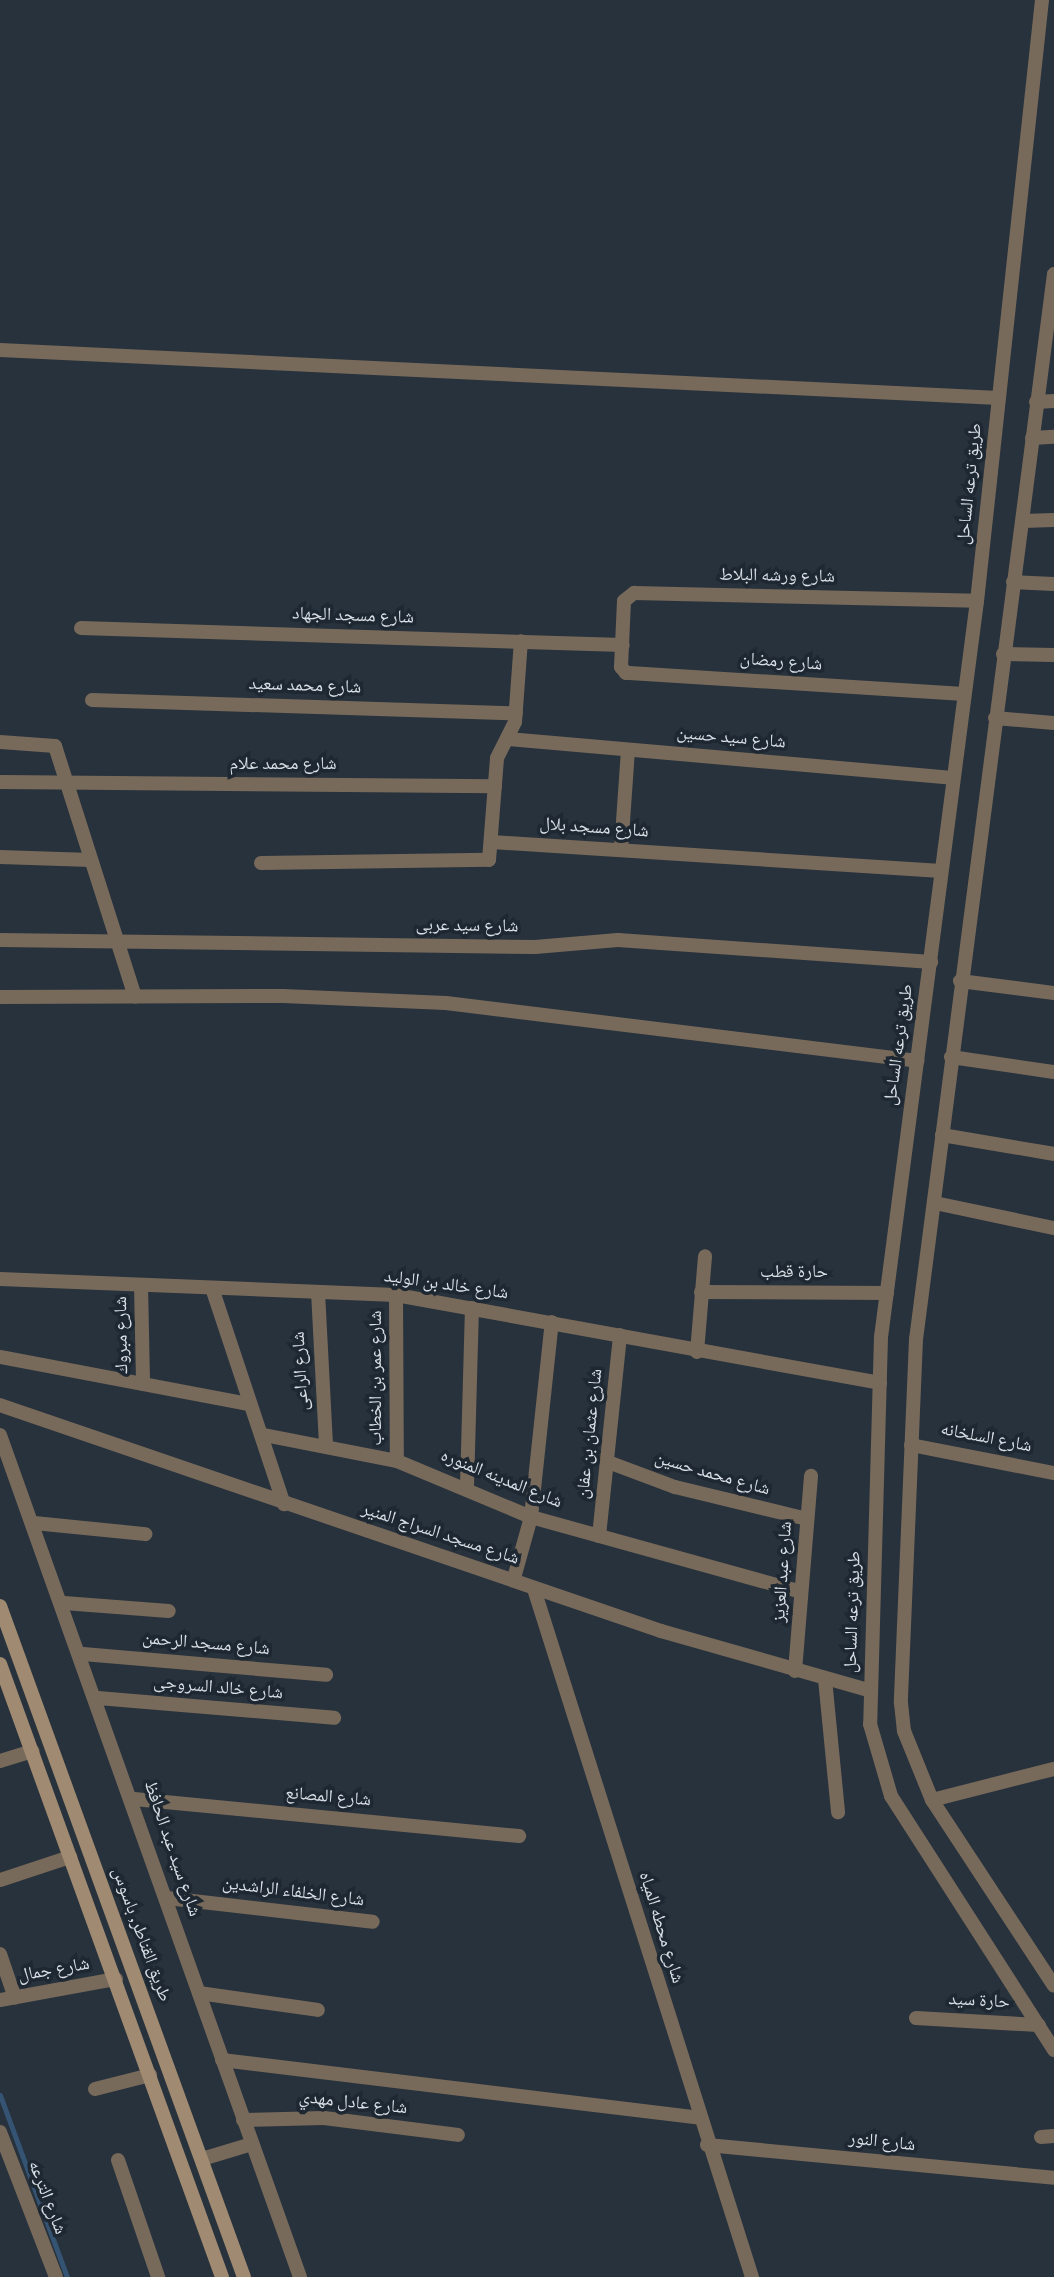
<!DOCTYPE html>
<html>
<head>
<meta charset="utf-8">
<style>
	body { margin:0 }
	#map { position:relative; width:1054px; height:2277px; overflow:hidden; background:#28323c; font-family:Georgia,"Noto Naskh Arabic",serif }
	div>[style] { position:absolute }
	.stream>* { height:5px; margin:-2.5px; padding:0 2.5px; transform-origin:2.5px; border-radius:2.5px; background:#355474 }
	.street>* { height:14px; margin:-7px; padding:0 7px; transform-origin:7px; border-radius:7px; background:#786a5b }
	.secondary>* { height:14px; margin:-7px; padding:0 7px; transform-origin:7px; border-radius:7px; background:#a08a72 }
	span { translate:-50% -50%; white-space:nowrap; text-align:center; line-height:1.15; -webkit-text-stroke:7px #1e2832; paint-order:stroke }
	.street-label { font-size:18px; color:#d9dfe6 }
</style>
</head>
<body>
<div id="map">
	<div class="stream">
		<i style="left:0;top:2095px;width:194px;rotate:69.8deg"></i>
	</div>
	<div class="street">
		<i style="left:1042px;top:0;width:605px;rotate:96.17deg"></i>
		<i style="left:977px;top:601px;width:742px;rotate:97.43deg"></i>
		<i style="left:881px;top:1337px;width:387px;rotate:91.6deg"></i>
		<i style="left:870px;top:1724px;width:75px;rotate:73.7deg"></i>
		<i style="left:891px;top:1796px;width:302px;rotate:57.3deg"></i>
		<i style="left:1054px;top:274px;width:1074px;rotate:97.38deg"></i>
		<i style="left:916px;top:1339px;width:364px;rotate:92.4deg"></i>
		<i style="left:901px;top:1703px;width:28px;rotate:84deg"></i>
		<i style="left:904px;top:1731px;width:74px;rotate:67.9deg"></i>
		<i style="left:932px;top:1800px;width:222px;rotate:56.7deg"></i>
		<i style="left:0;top:350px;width:1000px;rotate:2.75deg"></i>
		<i style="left:1036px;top:402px;width:18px;rotate:-3deg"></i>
		<i style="left:1032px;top:438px;width:22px;rotate:-3deg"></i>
		<i style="left:1023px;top:521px;width:31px;rotate:-2deg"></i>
		<i style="left:1013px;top:582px;width:41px;rotate:2.8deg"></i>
		<i style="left:81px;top:628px;width:542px;rotate:1.8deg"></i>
		<i style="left:1003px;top:654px;width:51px;rotate:1.1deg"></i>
		<i style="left:964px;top:694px;width:339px;rotate:-176.4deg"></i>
		<i style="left:626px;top:673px;width:8px;rotate:-130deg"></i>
		<i style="left:621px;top:667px;width:66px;rotate:-87.4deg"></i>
		<i style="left:624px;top:601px;width:13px;rotate:-39deg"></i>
		<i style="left:634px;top:593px;width:343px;rotate:1.3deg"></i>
		<i style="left:92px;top:700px;width:424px;rotate:1.8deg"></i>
		<i style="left:995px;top:718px;width:59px;rotate:4.8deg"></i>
		<i style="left:508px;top:739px;width:446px;rotate:5deg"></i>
		<i style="left:0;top:742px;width:55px;rotate:4.2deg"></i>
		<i style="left:55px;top:746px;width:263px;rotate:72.3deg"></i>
		<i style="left:0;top:782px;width:495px;rotate:0.5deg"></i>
		<i style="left:492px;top:842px;width:450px;rotate:3.7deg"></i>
		<i style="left:621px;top:850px;width:100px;rotate:-86deg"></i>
		<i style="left:0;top:857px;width:91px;rotate:1.9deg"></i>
		<i style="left:261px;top:863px;width:228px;rotate:-0.8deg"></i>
		<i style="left:489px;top:860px;width:102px;rotate:-85.5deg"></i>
		<i style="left:497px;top:758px;width:40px;rotate:-63.4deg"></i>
		<i style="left:515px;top:722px;width:81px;rotate:-85.8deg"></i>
		<i style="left:0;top:940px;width:535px;rotate:0.75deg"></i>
		<i style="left:535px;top:947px;width:83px;rotate:-4.8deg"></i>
		<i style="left:618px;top:940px;width:314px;rotate:4deg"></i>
		<i style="left:960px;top:981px;width:95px;rotate:7.3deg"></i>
		<i style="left:0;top:997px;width:283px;rotate:-0.2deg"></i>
		<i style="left:283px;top:996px;width:163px;rotate:2.5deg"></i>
		<i style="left:446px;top:1003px;width:475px;rotate:7deg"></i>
		<i style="left:951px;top:1057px;width:104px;rotate:8.3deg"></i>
		<i style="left:942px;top:1135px;width:114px;rotate:9.6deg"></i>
		<i style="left:935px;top:1203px;width:122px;rotate:11.9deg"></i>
		<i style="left:0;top:1279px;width:396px;rotate:2.3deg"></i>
		<i style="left:396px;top:1295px;width:492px;rotate:10.3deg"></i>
		<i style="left:141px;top:1285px;width:99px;rotate:88.8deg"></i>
		<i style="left:212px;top:1288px;width:228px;rotate:71.6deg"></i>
		<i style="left:318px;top:1292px;width:155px;rotate:87deg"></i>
		<i style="left:701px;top:1292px;width:186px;rotate:0.3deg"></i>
		<i style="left:396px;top:1295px;width:166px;rotate:89.7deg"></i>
		<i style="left:697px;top:1352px;width:96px;rotate:-85.2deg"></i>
		<i style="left:0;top:1357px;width:252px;rotate:10.7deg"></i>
		<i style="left:0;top:1405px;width:699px;rotate:18.88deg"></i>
		<i style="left:661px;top:1631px;width:218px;rotate:15.9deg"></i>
		<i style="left:0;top:1435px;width:894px;rotate:70.39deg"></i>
		<i style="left:264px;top:1435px;width:136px;rotate:11.1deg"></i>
		<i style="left:397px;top:1461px;width:145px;rotate:22.7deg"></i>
		<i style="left:531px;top:1517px;width:280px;rotate:15.5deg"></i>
		<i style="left:911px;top:1445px;width:146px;rotate:11.1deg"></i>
		<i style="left:608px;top:1462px;width:72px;rotate:20.5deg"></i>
		<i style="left:675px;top:1487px;width:136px;rotate:13.6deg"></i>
		<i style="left:467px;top:1486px;width:178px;rotate:-88.4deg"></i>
		<i style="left:34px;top:1523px;width:112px;rotate:5.7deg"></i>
		<i style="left:599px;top:1536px;width:202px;rotate:-84deg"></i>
		<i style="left:514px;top:1578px;width:63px;rotate:-74.4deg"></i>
		<i style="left:531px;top:1517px;width:196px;rotate:-83.9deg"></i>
		<i style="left:534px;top:1589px;width:722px;rotate:72.42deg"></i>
		<i style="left:64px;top:1603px;width:105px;rotate:4.4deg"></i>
		<i style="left:83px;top:1654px;width:244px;rotate:4.9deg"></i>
		<i style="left:795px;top:1671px;width:196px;rotate:-85.3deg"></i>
		<i style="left:825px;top:1679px;width:134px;rotate:84.4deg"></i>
		<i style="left:98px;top:1698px;width:237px;rotate:4.8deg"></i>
		<i style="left:0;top:1761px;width:34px;rotate:-17deg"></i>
		<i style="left:134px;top:1799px;width:387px;rotate:5.5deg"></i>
		<i style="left:932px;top:1800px;width:126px;rotate:-14.3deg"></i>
		<i style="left:0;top:1880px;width:74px;rotate:-18.2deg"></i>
		<i style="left:167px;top:1898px;width:207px;rotate:6.6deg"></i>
		<i style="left:0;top:1954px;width:46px;rotate:71.2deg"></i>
		<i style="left:199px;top:1993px;width:120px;rotate:8.1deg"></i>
		<i style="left:0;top:2000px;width:118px;rotate:-10.3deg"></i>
		<i style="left:916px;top:2018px;width:123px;rotate:3.3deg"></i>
		<i style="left:222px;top:2060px;width:480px;rotate:6.9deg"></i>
		<i style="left:95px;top:2089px;width:57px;rotate:-14.3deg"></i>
		<i style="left:243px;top:2120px;width:81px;rotate:-1.4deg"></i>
		<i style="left:324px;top:2118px;width:135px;rotate:7.2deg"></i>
		<i style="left:0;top:2132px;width:155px;rotate:68.9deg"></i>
		<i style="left:1041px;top:2137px;width:13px;rotate:-4deg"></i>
		<i style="left:707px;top:2145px;width:349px;rotate:5.4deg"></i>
		<i style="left:202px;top:2159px;width:52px;rotate:-16.7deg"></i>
		<i style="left:118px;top:2160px;width:124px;rotate:71.1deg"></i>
	</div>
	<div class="secondary">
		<i style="left:0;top:1606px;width:714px;rotate:70.02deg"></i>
		<i style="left:0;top:1664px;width:652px;rotate:70.09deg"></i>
	</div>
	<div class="street-label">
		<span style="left:971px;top:484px;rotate:-84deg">طريق ترعه الساحل</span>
		<span style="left:777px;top:577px;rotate:1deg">شارع ورشه البلاط</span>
		<span style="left:353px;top:617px;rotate:2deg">شارع مسجد الجهاد</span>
		<span style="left:781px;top:663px;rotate:4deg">شارع رمضان</span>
		<span style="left:305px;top:687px;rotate:2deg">شارع محمد سعيد</span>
		<span style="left:731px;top:739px;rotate:5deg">شارع سيد حسين</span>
		<span style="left:283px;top:765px">شارع محمد علام</span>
		<span style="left:594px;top:829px;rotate:4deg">شارع مسجد بلال</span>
		<span style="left:467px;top:927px;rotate:1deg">شارع سيد عربى</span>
		<span style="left:900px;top:1045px;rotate:-82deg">طريق ترعه الساحل</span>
		<span style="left:794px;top:1273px">حارة قطب</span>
		<span style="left:446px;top:1286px;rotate:8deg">شارع خالد بن الوليد</span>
		<span style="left:123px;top:1335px;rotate:-91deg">شارع مبروك</span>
		<span style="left:302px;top:1371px;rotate:-93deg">شارع الراعى</span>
		<span style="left:377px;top:1378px;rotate:-90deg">شارع عمر بن الخطاب</span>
		<span style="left:591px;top:1434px;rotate:-84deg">شارع عثمان بن عفان</span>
		<span style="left:986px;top:1439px;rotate:11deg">شارع السلخانه</span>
		<span style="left:712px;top:1475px;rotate:16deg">شارع محمد حسين</span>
		<span style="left:501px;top:1480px;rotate:22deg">شارع المدينه المنوره</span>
		<span style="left:440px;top:1535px;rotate:18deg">شارع مسجد السراج المنير</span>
		<span style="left:784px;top:1572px;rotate:-86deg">شارع عبد العزيز</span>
		<span style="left:854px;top:1612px;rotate:-88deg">طريق ترعه الساحل</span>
		<span style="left:206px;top:1645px;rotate:5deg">شارع مسجد الرحمن</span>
		<span style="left:218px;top:1689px;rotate:5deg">شارع خالد السروجى</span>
		<span style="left:328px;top:1798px;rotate:5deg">شارع المصانع</span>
		<span style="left:171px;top:1849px;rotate:71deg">شارع سيد عبد الحافظ</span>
		<span style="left:293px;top:1893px;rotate:7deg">شارع الخلفاء الراشدين</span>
		<span style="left:660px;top:1928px;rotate:73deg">شارع محطه المياه</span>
		<span style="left:140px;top:1935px;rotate:70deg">طريق القناطر, باسوس</span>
		<span style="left:54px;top:1971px;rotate:-10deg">شارع جمال</span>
		<span style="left:979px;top:2002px;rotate:3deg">حارة سيد</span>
		<span style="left:353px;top:2104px;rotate:6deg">شارع عادل مهدي</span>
		<span style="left:882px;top:2143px;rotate:6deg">شارع النور</span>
		<span style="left:46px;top:2198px;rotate:69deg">شارع الترعه</span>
	</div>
</div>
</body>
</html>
